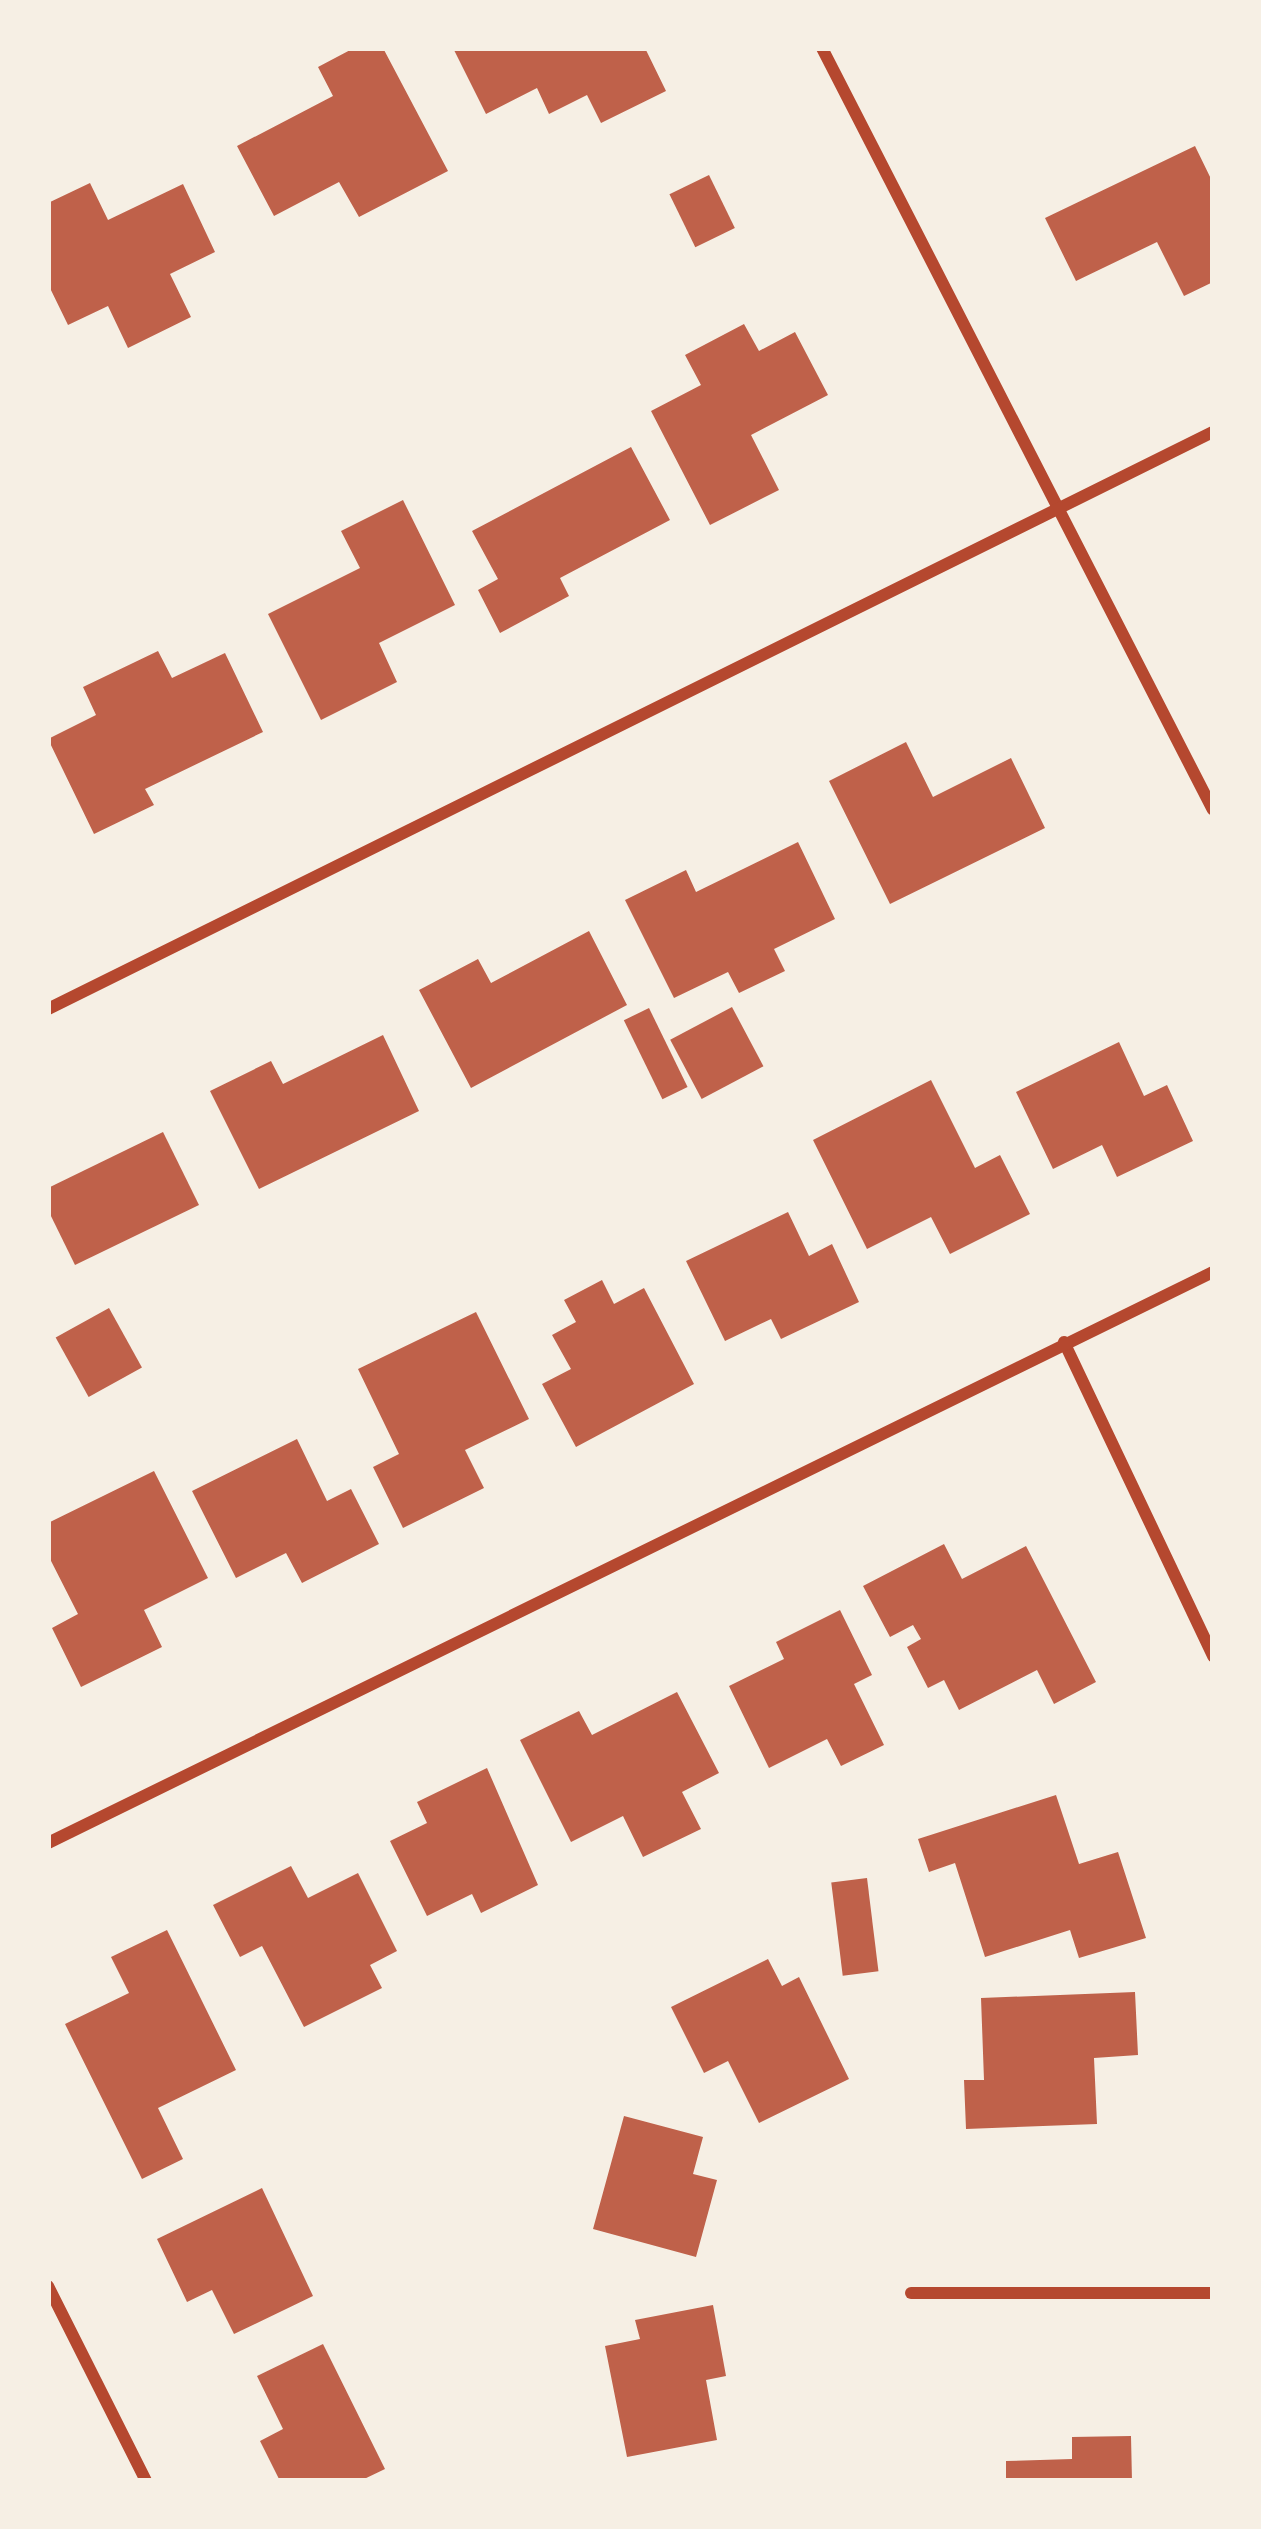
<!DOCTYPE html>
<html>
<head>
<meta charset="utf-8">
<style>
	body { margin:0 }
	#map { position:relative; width:1261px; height:2529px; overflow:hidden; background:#f6efe4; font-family:"Archivo Narrow",sans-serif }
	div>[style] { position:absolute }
	.building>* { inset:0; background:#bf614a; transform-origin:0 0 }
	.minor>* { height:12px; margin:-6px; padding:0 6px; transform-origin:6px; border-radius:6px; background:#b5482f }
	span { translate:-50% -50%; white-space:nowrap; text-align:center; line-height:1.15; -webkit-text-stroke:9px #f6efe4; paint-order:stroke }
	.frame { position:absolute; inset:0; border:51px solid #f6efe4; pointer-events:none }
</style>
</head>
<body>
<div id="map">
	<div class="building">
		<i style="clip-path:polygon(354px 48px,383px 48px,448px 171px,359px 217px,339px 182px,274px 216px,237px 146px,333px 96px,318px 67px)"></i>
		<i style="clip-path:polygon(453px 48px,645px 48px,666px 91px,601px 123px,587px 95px,549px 114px,537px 88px,486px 114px)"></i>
		<i style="clip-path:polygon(1195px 146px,1213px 183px,1213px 282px,1184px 296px,1157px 242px,1076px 281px,1045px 218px)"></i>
		<i style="left:709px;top:175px;width:59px;height:44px;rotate:64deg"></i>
		<i style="clip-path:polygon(90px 183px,108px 220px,183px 184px,215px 252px,170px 274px,191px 317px,128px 348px,108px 306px,68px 325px,48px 284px,48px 203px)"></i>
		<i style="clip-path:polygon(744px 324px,759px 351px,795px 332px,828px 395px,751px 435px,779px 490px,710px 525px,651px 411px,701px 385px,685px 355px)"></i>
		<i style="clip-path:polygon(631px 447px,670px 520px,560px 578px,569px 596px,500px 633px,478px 590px,498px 579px,472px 531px)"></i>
		<i style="clip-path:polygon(403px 500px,455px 605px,379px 643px,397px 682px,321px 720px,268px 614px,360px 568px,341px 531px)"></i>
		<i style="clip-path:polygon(158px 651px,172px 678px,225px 653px,263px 732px,145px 789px,154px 805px,94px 834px,48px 739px,96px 715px,83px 687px)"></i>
		<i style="clip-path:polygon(906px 742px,933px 797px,1011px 758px,1045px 828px,890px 904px,829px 781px)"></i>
		<i style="clip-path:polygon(798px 842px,835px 919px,774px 949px,785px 971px,739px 993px,728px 972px,674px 998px,625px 900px,686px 870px,696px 892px)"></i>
		<i style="clip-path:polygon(589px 931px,627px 1005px,471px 1088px,419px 990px,478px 959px,491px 983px)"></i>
		<i style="left:732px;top:1007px;width:67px;height:70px;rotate:62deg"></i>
		<i style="left:649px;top:1008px;width:88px;height:28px;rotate:64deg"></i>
		<i style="clip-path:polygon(383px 1035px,419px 1111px,259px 1189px,210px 1091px,271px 1061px,283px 1084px)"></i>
		<i style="clip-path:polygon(1119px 1042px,1144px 1096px,1167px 1085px,1193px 1141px,1117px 1177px,1102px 1145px,1053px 1169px,1016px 1092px)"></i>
		<i style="clip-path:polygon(931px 1080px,975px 1168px,1000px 1155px,1030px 1214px,950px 1254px,931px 1217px,867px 1249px,813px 1140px)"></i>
		<i style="clip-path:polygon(163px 1132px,199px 1205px,75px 1265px,48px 1210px,48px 1188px)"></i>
		<i style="clip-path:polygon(788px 1212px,809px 1256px,832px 1244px,859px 1302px,781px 1339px,771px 1319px,725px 1341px,686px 1261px)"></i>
		<i style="clip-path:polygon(602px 1280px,614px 1304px,644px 1288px,694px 1384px,576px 1447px,542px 1384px,571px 1369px,552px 1335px,576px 1322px,564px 1300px)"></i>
		<i style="left:109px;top:1308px;width:68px;height:61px;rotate:61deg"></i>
		<i style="clip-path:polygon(476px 1312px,529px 1419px,465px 1450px,484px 1488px,403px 1528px,373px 1467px,399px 1454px,358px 1369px)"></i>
		<i style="clip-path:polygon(297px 1439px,327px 1501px,351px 1489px,379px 1544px,302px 1583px,286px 1553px,236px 1578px,192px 1491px)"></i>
		<i style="clip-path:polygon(154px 1471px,208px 1578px,144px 1610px,162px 1647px,81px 1687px,52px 1628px,78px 1614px,48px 1555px,48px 1523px)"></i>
		<i style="clip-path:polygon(944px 1544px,962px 1579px,1026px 1546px,1096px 1682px,1054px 1704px,1037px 1670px,959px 1710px,944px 1680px,928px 1688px,907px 1647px,921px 1639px,913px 1625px,890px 1637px,863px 1586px)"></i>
		<i style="clip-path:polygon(840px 1610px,872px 1675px,854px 1684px,884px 1745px,841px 1766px,827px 1739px,769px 1768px,729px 1686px,784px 1659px,776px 1642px)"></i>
		<i style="clip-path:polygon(677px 1692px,719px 1773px,682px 1792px,701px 1829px,643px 1857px,623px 1816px,571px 1842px,520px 1740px,579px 1711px,592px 1735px)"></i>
		<i style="clip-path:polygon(487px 1768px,538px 1885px,481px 1913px,472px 1894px,427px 1916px,390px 1841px,427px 1823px,417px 1802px)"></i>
		<i style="clip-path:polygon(1056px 1795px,1079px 1864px,1118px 1852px,1146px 1938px,1079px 1958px,1070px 1930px,985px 1957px,955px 1863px,929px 1872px,918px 1839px)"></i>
		<i style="clip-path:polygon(291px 1866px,308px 1898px,358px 1873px,397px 1951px,370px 1965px,382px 1988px,304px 2027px,262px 1946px,240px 1957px,213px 1905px)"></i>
		<i style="left:867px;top:1878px;width:94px;height:36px;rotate:83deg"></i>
		<i style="clip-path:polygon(167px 1930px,236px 2070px,158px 2108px,183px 2159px,142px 2179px,65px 2024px,129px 1993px,111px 1957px)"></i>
		<i style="clip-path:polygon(768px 1959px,782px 1986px,799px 1977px,849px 2079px,759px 2123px,728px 2061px,704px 2073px,671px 2007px)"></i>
		<i style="clip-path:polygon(1135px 1992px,1138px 2055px,1094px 2058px,1097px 2124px,966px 2129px,964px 2080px,984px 2080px,981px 1998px)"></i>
		<i style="clip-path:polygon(624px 2116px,703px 2137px,693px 2174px,717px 2180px,696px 2257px,593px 2229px)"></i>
		<i style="clip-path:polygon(262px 2188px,313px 2296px,234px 2334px,212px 2290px,187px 2302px,157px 2239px)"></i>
		<i style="clip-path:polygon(713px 2305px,726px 2376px,706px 2380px,717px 2440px,627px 2457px,605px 2346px,640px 2339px,635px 2320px)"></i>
		<i style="clip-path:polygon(323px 2344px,385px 2469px,360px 2481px,280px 2481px,260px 2441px,283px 2429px,257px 2376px)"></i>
		<i style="clip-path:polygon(1131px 2436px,1132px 2481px,1006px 2481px,1006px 2461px,1072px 2459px,1072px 2437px)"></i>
	</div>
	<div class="minor">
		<i style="left:822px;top:48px;width:856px;rotate:62.84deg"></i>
		<i style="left:48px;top:1009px;width:1300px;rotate:-26.35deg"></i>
		<i style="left:1064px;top:1342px;width:348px;rotate:64.6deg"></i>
		<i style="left:48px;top:1843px;width:1297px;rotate:-26.11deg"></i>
		<i style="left:48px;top:2286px;width:218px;rotate:63.3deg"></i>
		<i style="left:911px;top:2293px;width:302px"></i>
	</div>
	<div class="frame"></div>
</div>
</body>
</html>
